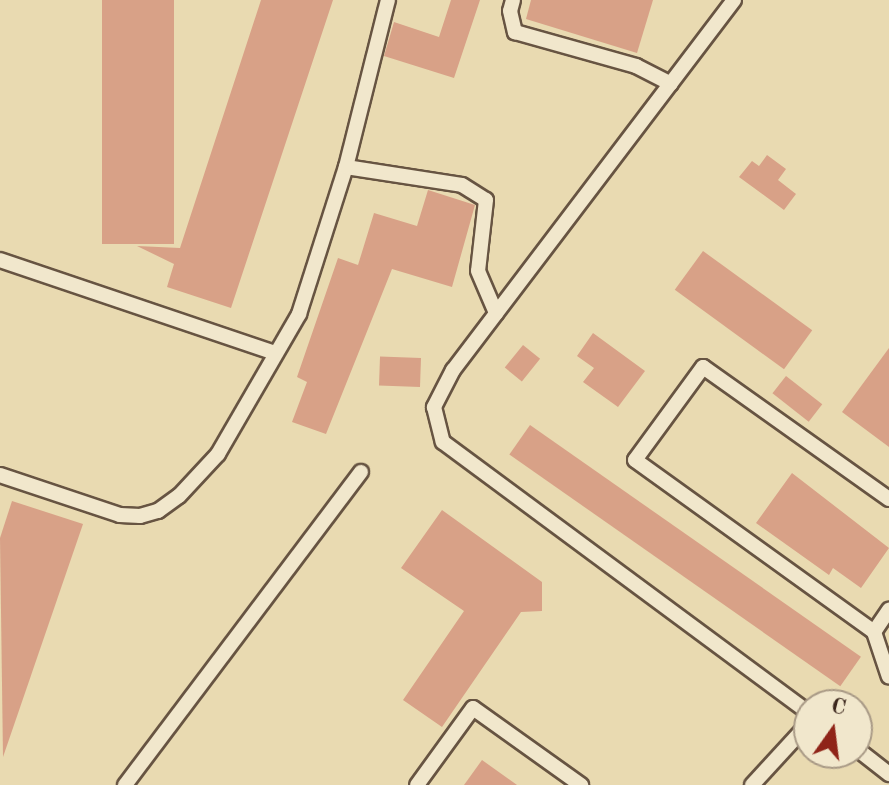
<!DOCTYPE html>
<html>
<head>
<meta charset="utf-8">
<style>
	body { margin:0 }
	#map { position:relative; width:889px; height:785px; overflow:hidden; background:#e9dab1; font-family:"Old Standard TT",serif }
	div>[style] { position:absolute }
	.building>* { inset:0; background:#d8a187; transform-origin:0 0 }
	.roads { filter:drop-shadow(2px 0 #675442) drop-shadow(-2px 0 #675442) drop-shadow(0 2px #675442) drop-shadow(0 -2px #675442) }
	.lane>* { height:14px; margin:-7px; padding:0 7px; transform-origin:7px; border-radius:7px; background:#f1e7cc }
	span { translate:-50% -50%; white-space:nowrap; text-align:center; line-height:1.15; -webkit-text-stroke:6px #f1e7cc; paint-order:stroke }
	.north { position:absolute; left:793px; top:689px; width:80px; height:80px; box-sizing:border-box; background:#f1e7cc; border:2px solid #a99a86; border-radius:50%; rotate:14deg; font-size:22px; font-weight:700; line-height:32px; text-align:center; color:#3c271d }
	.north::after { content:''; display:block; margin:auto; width:28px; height:36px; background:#8f2418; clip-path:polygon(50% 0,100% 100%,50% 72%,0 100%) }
</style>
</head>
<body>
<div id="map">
	<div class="building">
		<i style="left:102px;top:0;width:72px;height:244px"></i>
		<i style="clip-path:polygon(261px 0,333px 0,231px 308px,167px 287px,174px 264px,137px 246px,180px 248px)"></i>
		<i style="clip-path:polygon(451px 0,480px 0,454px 78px,384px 56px,394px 22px,439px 37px)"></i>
		<i style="clip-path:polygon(531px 0,653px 0,637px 53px,526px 19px)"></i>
		<i style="clip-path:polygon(767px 155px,786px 169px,778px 180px,796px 194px,784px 210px,739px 177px,752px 161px,759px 166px)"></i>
		<i style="clip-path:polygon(428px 190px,475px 205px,452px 287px,392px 269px,326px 434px,292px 422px,307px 382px,297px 377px,338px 258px,358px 265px,374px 213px,417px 226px)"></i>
		<i style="left:703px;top:251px;width:135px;height:48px;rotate:36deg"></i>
		<i style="clip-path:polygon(593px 333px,645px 371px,618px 407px,583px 382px,594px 368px,577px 356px)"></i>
		<i style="left:523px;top:345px;width:22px;height:29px;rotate:39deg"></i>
		<i style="clip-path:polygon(889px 348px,889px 447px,842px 412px)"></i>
		<i style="left:421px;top:358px;width:29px;height:41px;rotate:92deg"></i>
		<i style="left:786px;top:376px;width:46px;height:22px;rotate:38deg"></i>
		<i style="left:530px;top:425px;width:404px;height:36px;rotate:35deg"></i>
		<i style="clip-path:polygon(792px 473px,889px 548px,861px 588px,833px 568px,829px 575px,756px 523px)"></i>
		<i style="clip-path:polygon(12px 501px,83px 524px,3px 757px,0 538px)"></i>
		<i style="clip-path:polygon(442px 510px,542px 582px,542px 611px,521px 612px,442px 727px,403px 700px,464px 611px,401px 568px)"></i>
		<i style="clip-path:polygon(482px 760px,517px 785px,464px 785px)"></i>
	</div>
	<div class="roads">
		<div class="lane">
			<i style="left:513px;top:0;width:11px;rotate:105deg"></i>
			<i style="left:510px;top:11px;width:22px;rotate:77deg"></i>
			<i style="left:515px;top:32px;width:126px;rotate:15.7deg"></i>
			<i style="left:636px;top:66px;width:39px;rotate:27deg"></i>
			<i style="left:734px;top:0;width:465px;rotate:127.2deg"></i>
			<i style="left:453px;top:370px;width:42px;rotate:117.2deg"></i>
			<i style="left:434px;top:407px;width:36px;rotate:76deg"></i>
			<i style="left:443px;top:442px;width:455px;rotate:36.5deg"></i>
			<i style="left:346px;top:167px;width:117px;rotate:8.8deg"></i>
			<i style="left:462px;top:185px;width:28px;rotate:32deg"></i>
			<i style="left:486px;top:200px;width:71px;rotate:96.4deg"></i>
			<i style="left:478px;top:271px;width:46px;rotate:66.8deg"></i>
			<i style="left:0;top:260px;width:290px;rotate:18.7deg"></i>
			<i style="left:0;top:475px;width:126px;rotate:18.4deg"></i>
			<i style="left:120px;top:515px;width:20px;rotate:3deg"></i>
			<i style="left:140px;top:516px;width:19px;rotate:-16deg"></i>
			<i style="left:158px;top:511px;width:26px;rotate:-36deg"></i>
			<i style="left:179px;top:496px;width:57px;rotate:-47.1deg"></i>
			<i style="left:218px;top:454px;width:162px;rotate:-59.9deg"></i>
			<i style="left:299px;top:314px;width:154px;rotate:-72.3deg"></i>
			<i style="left:346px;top:167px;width:172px;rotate:-75.9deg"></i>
			<i style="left:889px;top:499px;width:228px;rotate:-144.6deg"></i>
			<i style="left:703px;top:367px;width:115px;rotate:126.2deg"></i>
			<i style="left:635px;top:460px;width:294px;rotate:35.7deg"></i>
			<i style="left:874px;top:632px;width:47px;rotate:71.6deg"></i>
			<i style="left:874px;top:632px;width:27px;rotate:-56deg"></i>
			<i style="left:857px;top:749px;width:41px;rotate:38deg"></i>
			<i style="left:125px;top:785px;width:392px;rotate:-53deg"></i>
			<i style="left:417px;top:785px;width:95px;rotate:-54deg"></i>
			<i style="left:473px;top:708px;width:133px;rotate:35.5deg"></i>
			<i style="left:752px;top:785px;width:84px;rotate:-47.4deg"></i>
		</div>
	</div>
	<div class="north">С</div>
</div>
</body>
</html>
